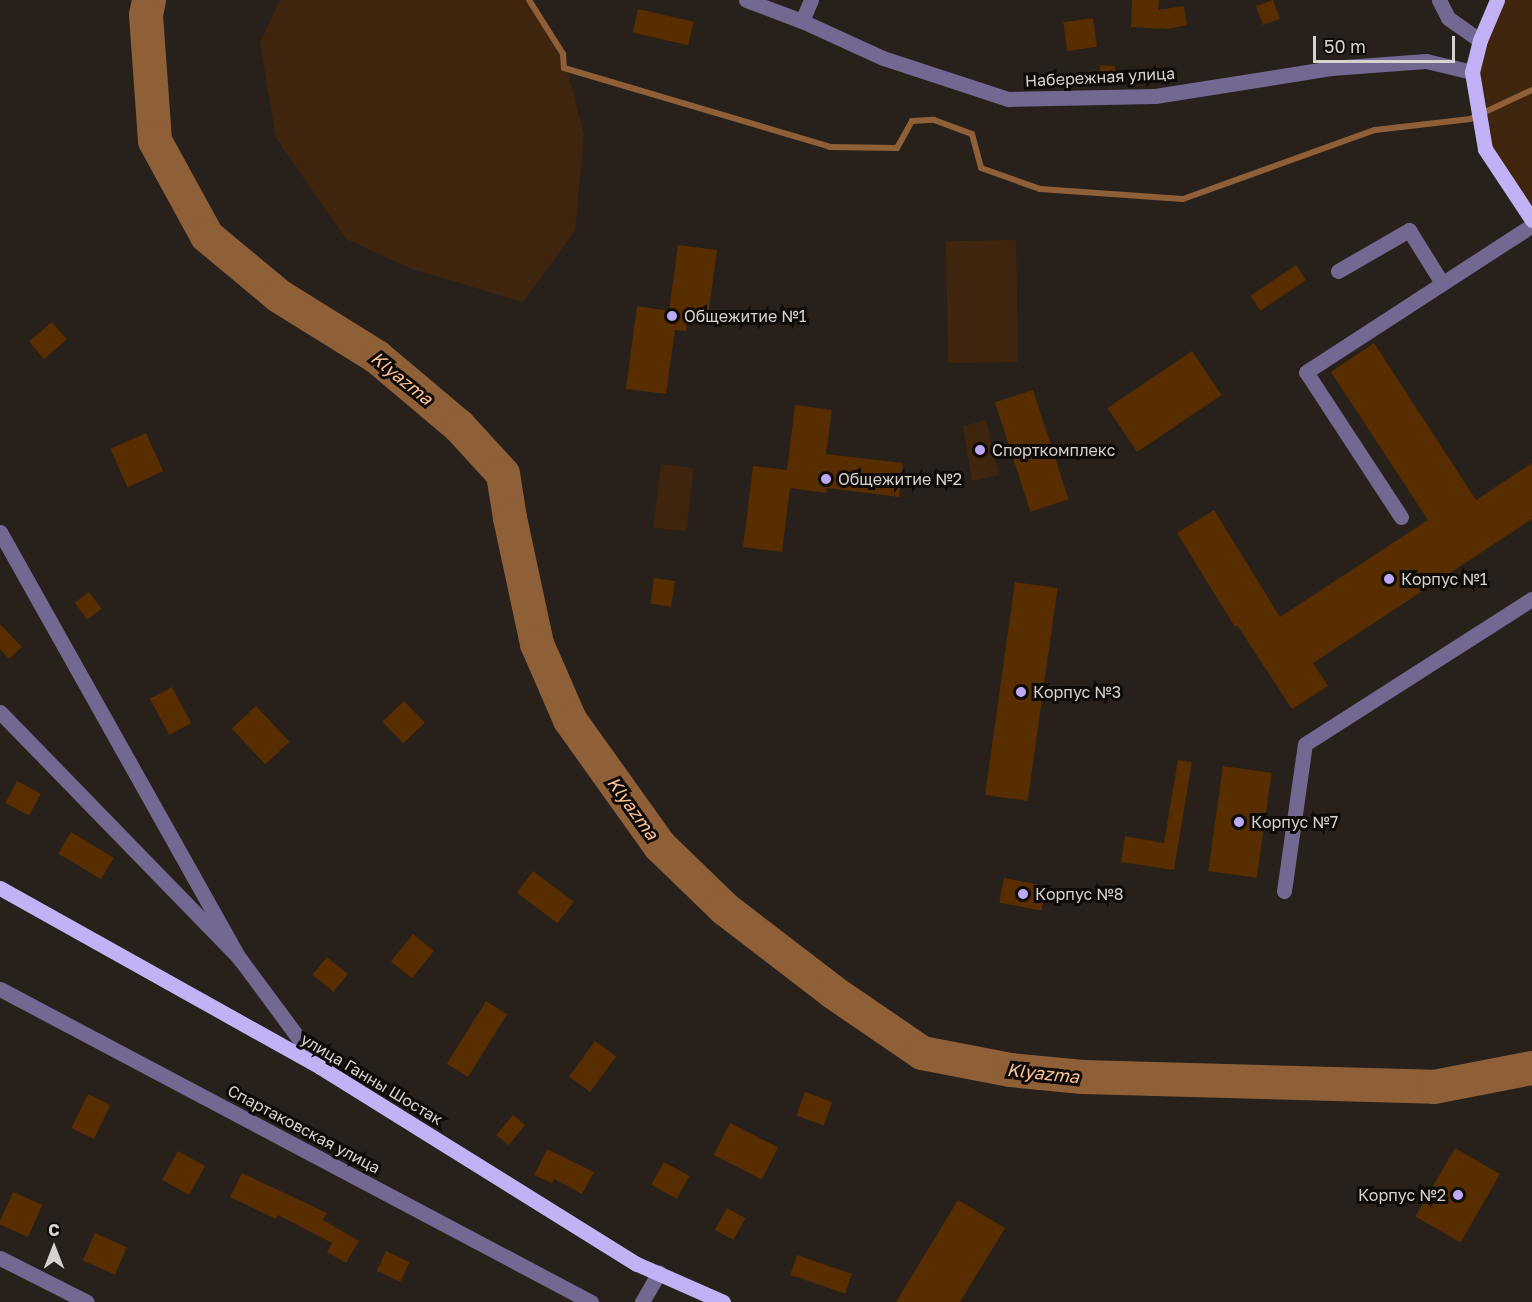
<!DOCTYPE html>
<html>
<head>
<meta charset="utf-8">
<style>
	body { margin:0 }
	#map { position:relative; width:1532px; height:1302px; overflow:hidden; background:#28201a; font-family:"Golos Text",sans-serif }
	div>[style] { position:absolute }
	.green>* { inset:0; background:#40250e; transform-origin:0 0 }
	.stream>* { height:6px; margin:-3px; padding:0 3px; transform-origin:3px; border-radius:3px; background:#8f5f38 }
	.river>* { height:34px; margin:-17px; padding:0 17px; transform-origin:17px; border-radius:17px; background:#8f5f38 }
	.building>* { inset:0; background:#582d00; transform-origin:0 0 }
	.minor>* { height:15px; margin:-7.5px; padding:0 7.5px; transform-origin:7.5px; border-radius:7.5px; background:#726891 }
	.major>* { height:15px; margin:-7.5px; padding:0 7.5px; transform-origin:7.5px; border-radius:7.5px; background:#c3b1f6 }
	.dots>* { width:16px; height:16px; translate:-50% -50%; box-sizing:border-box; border:3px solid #0e0b08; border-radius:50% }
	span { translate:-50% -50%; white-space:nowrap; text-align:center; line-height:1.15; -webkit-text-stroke:6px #0e0b08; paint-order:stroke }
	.street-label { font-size:16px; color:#d8d2ce }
	.poi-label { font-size:16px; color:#d8d2ce }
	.left { translate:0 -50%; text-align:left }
	.right { translate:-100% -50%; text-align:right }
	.water-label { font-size:18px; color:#fcc194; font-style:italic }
	.north { position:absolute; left:24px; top:1218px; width:60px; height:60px; -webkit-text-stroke:4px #0e0b08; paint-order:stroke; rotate:0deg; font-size:16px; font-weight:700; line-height:24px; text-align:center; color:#d8d2ce }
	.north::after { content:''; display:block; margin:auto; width:21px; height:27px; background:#d8d2ce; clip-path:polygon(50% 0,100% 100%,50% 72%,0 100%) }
	.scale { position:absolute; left:1313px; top:36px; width:142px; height:27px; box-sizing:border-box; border:3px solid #d8d2ce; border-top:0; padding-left:8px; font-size:18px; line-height:21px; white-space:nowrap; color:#d8d2ce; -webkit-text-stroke:4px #0e0b08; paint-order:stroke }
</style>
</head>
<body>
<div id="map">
	<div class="green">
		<i style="clip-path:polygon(280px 0,529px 0,563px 54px,584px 135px,575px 231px,523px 302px,412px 269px,346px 239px,276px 138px,260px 42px)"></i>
		<i style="clip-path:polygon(1497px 0,1532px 0,1532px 205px,1485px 149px,1472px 72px)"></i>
		<i style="left:1016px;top:240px;width:122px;height:70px;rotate:89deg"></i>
		<i style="clip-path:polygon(986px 420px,999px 475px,972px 481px,963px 426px)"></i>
		<i style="left:661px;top:464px;width:33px;height:64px;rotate:7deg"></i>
	</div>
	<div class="stream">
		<i style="left:529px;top:0;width:64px;rotate:57.8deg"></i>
		<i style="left:563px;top:54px;width:14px;rotate:86deg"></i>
		<i style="left:564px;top:68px;width:277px;rotate:16.5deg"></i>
		<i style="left:830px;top:147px;width:67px;rotate:0.9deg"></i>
		<i style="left:897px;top:148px;width:31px;rotate:-61deg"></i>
		<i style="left:912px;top:121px;width:22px;rotate:-3deg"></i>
		<i style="left:934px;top:120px;width:40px;rotate:20.2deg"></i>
		<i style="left:972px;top:134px;width:35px;rotate:75deg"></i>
		<i style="left:981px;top:168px;width:63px;rotate:19.6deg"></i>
		<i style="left:1040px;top:189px;width:143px;rotate:4deg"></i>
		<i style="left:1183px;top:199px;width:204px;rotate:-19.8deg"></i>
		<i style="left:1375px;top:130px;width:96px;rotate:-6.6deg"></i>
		<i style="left:1470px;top:119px;width:68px;rotate:-25.1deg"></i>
	</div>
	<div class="river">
		<i style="left:149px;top:0;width:15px;rotate:101deg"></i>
		<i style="left:146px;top:15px;width:126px;rotate:85.9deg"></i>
		<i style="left:155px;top:141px;width:108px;rotate:61.3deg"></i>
		<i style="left:207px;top:236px;width:94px;rotate:39.8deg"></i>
		<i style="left:279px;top:296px;width:115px;rotate:31.9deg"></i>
		<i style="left:377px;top:357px;width:107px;rotate:40.1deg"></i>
		<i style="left:459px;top:426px;width:65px;rotate:47.5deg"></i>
		<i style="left:503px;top:474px;width:45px;rotate:81deg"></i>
		<i style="left:510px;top:518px;width:129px;rotate:77.9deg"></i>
		<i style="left:537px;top:644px;width:83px;rotate:66.5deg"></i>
		<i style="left:570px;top:720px;width:155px;rotate:54.5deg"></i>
		<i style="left:660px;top:846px;width:91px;rotate:44.1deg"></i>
		<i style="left:725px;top:909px;width:136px;rotate:37.5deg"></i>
		<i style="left:833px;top:992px;width:108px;rotate:34.4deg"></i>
		<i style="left:922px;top:1053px;width:90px;rotate:10.9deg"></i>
		<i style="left:1010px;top:1070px;width:73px;rotate:5.5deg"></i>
		<i style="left:1083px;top:1077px;width:351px;rotate:1.6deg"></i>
		<i style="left:1434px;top:1087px;width:100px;rotate:-11deg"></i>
	</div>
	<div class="building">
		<i style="clip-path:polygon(1132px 0,1159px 0,1158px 10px,1184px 6px,1187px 25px,1168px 29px,1131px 27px)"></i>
		<i style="left:1273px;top:0;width:20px;height:18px;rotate:70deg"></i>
		<i style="left:638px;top:9px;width:57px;height:24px;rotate:13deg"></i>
		<i style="left:1093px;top:18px;width:29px;height:30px;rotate:82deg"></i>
		<i style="left:1100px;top:65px;width:15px;height:17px;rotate:4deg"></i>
		<i style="clip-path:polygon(678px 245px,717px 250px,707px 324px,687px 322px,686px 331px,675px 330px,666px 394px,626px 389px,637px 306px,669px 311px)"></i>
		<i style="left:1296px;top:265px;width:18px;height:55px;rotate:56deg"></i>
		<i style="left:52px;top:322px;width:23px;height:30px;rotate:50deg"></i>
		<i style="clip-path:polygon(1374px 343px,1476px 500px,1532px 463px,1532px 519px,1313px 663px,1328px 686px,1292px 709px,1237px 625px,1235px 627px,1177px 533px,1214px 510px,1280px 617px,1428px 520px,1331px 372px)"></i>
		<i style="left:1192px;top:351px;width:53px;height:102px;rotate:56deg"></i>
		<i style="left:1033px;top:390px;width:115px;height:40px;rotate:72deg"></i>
		<i style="clip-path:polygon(795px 405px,832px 410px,826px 454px,903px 463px,899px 497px,827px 488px,826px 493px,790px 488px,782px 552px,743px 547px,753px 466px,787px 470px)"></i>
		<i style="left:146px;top:433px;width:42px;height:39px;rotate:66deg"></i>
		<i style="left:654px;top:578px;width:21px;height:26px;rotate:8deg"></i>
		<i style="left:1015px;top:582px;width:43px;height:215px;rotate:8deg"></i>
		<i style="left:89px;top:592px;width:21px;height:18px;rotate:53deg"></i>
		<i style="clip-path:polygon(0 624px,22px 647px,9px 659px,0 649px)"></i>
		<i style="left:172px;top:687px;width:41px;height:25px;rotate:62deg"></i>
		<i style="left:404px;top:701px;width:30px;height:30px;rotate:46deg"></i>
		<i style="left:256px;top:706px;width:49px;height:33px;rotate:47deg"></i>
		<i style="clip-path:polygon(1178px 760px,1192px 762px,1174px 870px,1121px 862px,1125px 836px,1164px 843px)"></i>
		<i style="left:1223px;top:766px;width:49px;height:106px;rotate:8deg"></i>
		<i style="left:17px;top:781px;width:27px;height:25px;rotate:28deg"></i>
		<i style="left:71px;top:832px;width:50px;height:25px;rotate:31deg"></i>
		<i style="left:533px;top:871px;width:51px;height:27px;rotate:37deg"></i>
		<i style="left:1004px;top:878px;width:43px;height:25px;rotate:11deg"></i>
		<i style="left:413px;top:934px;width:27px;height:35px;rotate:39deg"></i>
		<i style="left:327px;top:957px;width:27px;height:23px;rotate:39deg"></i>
		<i style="left:486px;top:1001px;width:25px;height:74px;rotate:32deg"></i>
		<i style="left:595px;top:1041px;width:26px;height:44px;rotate:36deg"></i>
		<i style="left:805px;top:1092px;width:29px;height:25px;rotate:20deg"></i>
		<i style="left:88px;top:1094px;width:25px;height:38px;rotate:26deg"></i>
		<i style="left:513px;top:1115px;width:16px;height:26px;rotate:40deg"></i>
		<i style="left:730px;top:1123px;width:54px;height:36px;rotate:27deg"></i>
		<i style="left:1455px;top:1148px;width:52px;height:79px;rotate:30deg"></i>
		<i style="clip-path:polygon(547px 1149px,594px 1172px,582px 1194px,554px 1179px,552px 1183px,534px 1175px)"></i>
		<i style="left:178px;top:1151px;width:31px;height:33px;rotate:29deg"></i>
		<i style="left:664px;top:1162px;width:29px;height:26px;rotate:29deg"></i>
		<i style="clip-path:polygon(242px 1173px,327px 1213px,323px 1220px,359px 1241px,346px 1263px,327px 1252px,332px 1243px,278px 1215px,276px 1219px,230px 1197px)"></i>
		<i style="left:13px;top:1192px;width:32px;height:35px;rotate:24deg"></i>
		<i style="clip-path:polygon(958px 1200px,1005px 1228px,960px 1302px,896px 1302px)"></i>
		<i style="left:727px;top:1208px;width:21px;height:25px;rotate:29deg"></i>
		<i style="left:95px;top:1233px;width:35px;height:30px;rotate:24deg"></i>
		<i style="left:386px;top:1251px;width:26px;height:22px;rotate:25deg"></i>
		<i style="left:797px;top:1255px;width:58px;height:21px;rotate:19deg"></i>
	</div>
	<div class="minor">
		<i style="left:746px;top:0;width:60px;rotate:20.6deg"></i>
		<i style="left:802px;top:21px;width:89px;rotate:24.6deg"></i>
		<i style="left:883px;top:58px;width:132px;rotate:18.2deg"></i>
		<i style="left:1008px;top:99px;width:147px;rotate:-1.2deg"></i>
		<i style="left:1155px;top:96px;width:178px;rotate:-9deg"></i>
		<i style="left:1331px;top:68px;width:95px;rotate:-4.2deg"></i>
		<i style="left:1426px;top:61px;width:47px;rotate:13.4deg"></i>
		<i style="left:1439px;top:0;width:20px;rotate:63deg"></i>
		<i style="left:1448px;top:18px;width:39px;rotate:35deg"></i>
		<i style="left:802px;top:21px;width:23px;rotate:-67deg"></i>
		<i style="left:1338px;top:271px;width:82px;rotate:-30deg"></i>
		<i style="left:1409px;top:230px;width:62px;rotate:58.1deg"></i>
		<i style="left:1401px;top:517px;width:173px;rotate:-123.2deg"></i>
		<i style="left:1306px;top:372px;width:270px;rotate:-33deg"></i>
		<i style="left:0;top:532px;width:490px;rotate:60.7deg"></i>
		<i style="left:0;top:712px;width:344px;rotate:45.8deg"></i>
		<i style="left:240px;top:959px;width:134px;rotate:53.5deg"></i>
		<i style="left:1284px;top:891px;width:148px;rotate:-81.9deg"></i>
		<i style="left:1305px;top:744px;width:269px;rotate:-32.6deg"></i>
		<i style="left:0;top:989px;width:669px;rotate:27.91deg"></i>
		<i style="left:0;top:1258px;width:97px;rotate:26.8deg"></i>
		<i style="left:642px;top:1302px;width:34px;rotate:-60deg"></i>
	</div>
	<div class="major">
		<i style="left:1497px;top:0;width:43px;rotate:113deg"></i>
		<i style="left:1480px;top:40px;width:33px;rotate:104deg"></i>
		<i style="left:1472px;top:72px;width:78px;rotate:80.4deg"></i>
		<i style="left:1485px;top:149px;width:85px;rotate:56.5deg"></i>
		<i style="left:0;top:888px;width:367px;rotate:29.2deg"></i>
		<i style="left:320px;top:1067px;width:373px;rotate:31.9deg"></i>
		<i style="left:637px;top:1264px;width:94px;rotate:23.8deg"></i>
	</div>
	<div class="dots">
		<i style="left:672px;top:316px;background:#bda9f5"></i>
		<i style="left:980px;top:450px;background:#bda9f5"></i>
		<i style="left:826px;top:479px;background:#bda9f5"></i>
		<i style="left:1389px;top:579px;background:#bda9f5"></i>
		<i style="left:1021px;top:692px;background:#bda9f5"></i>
		<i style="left:1239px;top:822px;background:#bda9f5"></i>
		<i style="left:1023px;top:894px;background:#bda9f5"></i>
		<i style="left:1458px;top:1195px;background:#bda9f5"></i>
	</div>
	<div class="street-label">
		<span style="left:1100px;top:77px;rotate:-3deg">Набережная улица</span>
		<span style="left:372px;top:1079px;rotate:31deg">улица Ганны Шостак</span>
		<span style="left:304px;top:1129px;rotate:28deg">Спартаковская улица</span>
	</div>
	<div class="poi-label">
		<span class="left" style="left:684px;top:316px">Общежитие №1</span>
		<span class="left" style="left:992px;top:450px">Спорткомплекс</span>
		<span class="left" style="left:838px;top:479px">Общежитие №2</span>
		<span class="left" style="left:1401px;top:579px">Корпус №1</span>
		<span class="left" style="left:1033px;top:692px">Корпус №3</span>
		<span class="left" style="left:1251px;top:822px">Корпус №7</span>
		<span class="left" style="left:1035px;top:894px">Корпус №8</span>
		<span class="right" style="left:1446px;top:1195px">Корпус №2</span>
	</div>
	<div class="water-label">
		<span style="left:402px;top:378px;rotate:39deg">Klyazma</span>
		<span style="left:633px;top:808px;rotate:54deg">Klyazma</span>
		<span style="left:1043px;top:1073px;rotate:6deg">Klyazma</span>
	</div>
	<div class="north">С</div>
	<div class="scale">50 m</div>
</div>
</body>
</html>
